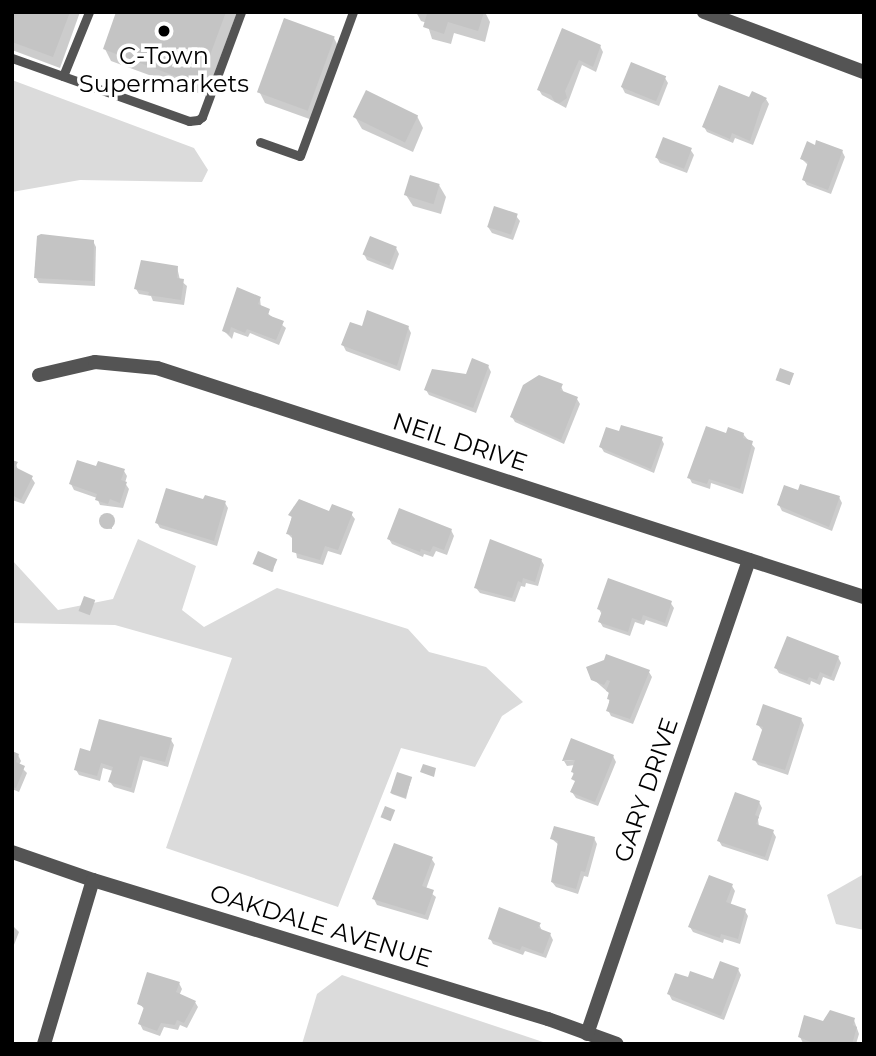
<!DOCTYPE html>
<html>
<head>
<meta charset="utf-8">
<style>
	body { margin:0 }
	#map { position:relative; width:876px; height:1056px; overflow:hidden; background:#fff; font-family:Montserrat,sans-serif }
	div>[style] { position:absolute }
	.green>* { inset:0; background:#dbdbdb }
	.shadow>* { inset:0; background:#0003 }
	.building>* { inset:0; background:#c4c4c4; transform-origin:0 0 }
	.round { border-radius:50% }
	.service>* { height:9px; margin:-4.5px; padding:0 4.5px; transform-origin:4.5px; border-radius:4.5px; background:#545454 }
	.minor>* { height:14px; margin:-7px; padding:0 7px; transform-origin:7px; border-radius:7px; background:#545454 }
	.tertiary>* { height:14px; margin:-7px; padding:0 7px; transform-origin:7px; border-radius:7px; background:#545454 }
	.dots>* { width:19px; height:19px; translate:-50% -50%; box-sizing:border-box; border:4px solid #fff; border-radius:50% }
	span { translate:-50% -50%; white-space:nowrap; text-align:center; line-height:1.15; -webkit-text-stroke:7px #fff; paint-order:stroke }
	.poi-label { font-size:24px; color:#000 }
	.street-label { font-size:24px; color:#000 }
	.frame { position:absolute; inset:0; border:14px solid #000; pointer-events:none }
</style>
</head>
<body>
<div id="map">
	<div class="green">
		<i style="clip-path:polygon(12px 80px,194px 148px,208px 170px,202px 182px,80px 180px,12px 192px)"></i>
		<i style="clip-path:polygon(138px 539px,196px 566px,182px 610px,204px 627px,277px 588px,408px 629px,429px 652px,486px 667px,523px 702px,502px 716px,475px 767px,401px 748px,338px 907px,166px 848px,232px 658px,115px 625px,12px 623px,12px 560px,58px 610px,113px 599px)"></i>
		<i style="clip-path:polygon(864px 874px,864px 930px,836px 924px,827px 895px)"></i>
		<i style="clip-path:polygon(342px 975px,549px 1044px,302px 1044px,317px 994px)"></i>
	</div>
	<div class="shadow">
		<i style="clip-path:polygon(12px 12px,80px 12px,60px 68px,12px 50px)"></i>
		<i style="clip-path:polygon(118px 12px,237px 12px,206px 96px,111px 61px,105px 49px)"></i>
		<i style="clip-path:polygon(416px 12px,485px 12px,490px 22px,485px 42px,454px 33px,451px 44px,432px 39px,427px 23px,421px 21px)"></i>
		<i style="clip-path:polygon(563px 30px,600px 46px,603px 52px,596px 72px,582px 65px,566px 108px,542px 95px,539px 90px)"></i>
		<i style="clip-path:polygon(334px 38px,340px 50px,315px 121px,265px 103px,259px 91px)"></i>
		<i style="clip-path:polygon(665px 78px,668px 83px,659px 106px,625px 93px,622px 87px)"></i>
		<i style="clip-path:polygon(753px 93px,766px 99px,769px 104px,753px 145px,735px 138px,733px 143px,707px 132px,704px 127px,750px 99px)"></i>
		<i style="clip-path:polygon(417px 116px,423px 128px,413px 152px,362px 129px,355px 117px)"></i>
		<i style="clip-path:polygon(690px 149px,694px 155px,687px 173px,660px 163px,657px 158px)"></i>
		<i style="clip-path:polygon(842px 151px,845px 157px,831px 194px,807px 185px,804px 180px,809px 166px,802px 159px)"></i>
		<i style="clip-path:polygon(439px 185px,446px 197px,441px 214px,413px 206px,406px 195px)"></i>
		<i style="clip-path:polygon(516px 216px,520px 221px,513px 240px,492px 233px,488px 227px)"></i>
		<i style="clip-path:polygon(93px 241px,96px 247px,95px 286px,39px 283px,36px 278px)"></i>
		<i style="clip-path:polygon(396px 248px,399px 254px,393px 270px,367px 260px,364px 254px)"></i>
		<i style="clip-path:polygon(177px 267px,180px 280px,187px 286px,184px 305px,153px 301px,151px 296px,139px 294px,136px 289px)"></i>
		<i style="clip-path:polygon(260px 298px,261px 308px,286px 328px,279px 345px,250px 333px,248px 337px,234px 332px,232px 339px,224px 331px)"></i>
		<i style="clip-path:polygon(408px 327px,411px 333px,400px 371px,346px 351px,343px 345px)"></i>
		<i style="clip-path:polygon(488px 366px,491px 372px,476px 413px,429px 395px,426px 390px)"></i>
		<i style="clip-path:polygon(561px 386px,564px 393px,577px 399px,580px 404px,564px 444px,515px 422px,512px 417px)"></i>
		<i style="clip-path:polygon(620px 433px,661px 438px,664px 444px,654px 473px,604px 452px,601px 447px)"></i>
		<i style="clip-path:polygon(743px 434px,755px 448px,743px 494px,711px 483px,710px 489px,692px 483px,689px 477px,728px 435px)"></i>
		<i style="clip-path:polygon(12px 462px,16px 463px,18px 471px,31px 477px,35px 483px,24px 504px,12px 500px)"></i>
		<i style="clip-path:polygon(124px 471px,127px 476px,125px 483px,129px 489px,123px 508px,100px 505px,97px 498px,74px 490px,71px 484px)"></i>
		<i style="clip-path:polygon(839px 497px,842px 503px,832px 531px,782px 511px,779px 505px)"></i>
		<i style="clip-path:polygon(204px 502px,225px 503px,228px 508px,217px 546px,160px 528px,157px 523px)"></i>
		<i style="clip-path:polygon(294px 506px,330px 513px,351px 514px,355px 519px,341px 555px,328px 551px,323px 565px,297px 558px,294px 540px,288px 534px)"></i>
		<i style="clip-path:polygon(104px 517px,112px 519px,112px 529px,103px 528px)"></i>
		<i style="clip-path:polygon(451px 530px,454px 536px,447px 555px,436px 551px,433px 557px,424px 554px,423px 557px,392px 544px,389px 539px)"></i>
		<i style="clip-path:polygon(275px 560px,273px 572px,255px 564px)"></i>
		<i style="clip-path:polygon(541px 560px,544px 565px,538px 586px,526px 583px,525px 587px,521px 586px,515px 602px,480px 593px,476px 588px)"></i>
		<i style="clip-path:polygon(670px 602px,674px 608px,667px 627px,646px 620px,644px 625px,635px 622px,630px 636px,603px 627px,600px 622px,602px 615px,599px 609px)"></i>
		<i style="clip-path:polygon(838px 657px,841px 663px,834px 681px,823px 677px,820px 685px,811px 681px,810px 685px,779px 673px,776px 668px)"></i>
		<i style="clip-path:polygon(649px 672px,652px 677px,633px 724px,611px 716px,608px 710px,610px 694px,593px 679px)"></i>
		<i style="clip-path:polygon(801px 719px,804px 725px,788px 775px,758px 765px,754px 759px,763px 731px,758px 725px)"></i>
		<i style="clip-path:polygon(171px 740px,174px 745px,168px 767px,143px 760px,134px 793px,114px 787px,110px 782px,113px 771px,103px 768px,100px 781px,79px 775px,76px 770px,91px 753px)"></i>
		<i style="clip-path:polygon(12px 753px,18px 755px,21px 761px,19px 765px,27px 773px,19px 792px,12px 789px)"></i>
		<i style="clip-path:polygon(613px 756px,616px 762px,598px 806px,576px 798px,572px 792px,576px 783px,573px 772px,575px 765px,567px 766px,564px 761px)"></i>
		<i style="clip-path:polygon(411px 779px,406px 799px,392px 794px,391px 792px)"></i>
		<i style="clip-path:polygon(759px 802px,762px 808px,758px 819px,759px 827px,773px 832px,776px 837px,768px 861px,722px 846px,719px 841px)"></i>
		<i style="clip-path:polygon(594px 838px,597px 844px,588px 877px,584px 876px,578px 894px,556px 887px,552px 882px,559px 845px,552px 839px)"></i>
		<i style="clip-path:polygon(431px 858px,435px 864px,426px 889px,436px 897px,428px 920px,377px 905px,374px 899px)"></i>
		<i style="clip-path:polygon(732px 886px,735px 891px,730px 906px,745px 911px,748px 916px,740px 944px,724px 939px,723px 943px,693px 932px,690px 927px)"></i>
		<i style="clip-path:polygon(539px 924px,542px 931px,550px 934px,553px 940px,546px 958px,525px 951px,523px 955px,493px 944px,490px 938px)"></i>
		<i style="clip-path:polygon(12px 925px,19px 932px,12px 950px)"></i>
		<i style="clip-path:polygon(738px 969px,741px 975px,724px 1020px,672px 1000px,669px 994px,689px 980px,714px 981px)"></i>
		<i style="clip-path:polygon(179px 983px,182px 989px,179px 996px,195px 1002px,198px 1007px,187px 1028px,180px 1025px,178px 1030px,164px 1027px,160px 1036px,143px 1030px,140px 1024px,145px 1010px,139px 1003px)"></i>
		<i style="clip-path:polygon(826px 1017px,854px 1020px,859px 1034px,856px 1044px,803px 1043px,800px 1037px,824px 1023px)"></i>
	</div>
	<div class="building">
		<i style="clip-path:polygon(12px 12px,70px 12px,53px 57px,12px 42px)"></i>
		<i style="clip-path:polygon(116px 12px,226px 12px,199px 85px,103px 49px)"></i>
		<i style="clip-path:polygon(423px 12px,484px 12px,478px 31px,448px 22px,444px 34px,423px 27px,427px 14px)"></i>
		<i style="left:284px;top:18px;width:54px;height:79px;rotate:20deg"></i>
		<i style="clip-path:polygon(562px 28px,601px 45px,593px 67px,579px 60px,565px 91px,567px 98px,560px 103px,555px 102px,551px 95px,537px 90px)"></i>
		<i style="left:631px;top:62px;width:38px;height:27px;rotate:22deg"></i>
		<i style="clip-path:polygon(719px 85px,749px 97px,752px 91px,767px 98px,762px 104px,750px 141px,732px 133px,730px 139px,702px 127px)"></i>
		<i style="left:366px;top:90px;width:58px;height:30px;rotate:26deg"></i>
		<i style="left:663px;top:137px;width:31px;height:22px;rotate:21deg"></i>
		<i style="clip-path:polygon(816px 140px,843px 150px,828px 190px,802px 180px,808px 162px,800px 159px,807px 141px,815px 145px)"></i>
		<i style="left:410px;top:175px;width:31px;height:21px;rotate:17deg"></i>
		<i style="left:494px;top:206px;width:25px;height:22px;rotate:18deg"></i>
		<i style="clip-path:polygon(41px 234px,94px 240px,93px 281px,34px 278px,37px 236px)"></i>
		<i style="left:370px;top:236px;width:29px;height:20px;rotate:22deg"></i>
		<i style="clip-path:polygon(141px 260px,178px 266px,177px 278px,184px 279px,181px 300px,148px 295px,149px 292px,134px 289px)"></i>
		<i style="clip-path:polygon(237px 287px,261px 297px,258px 304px,270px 309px,268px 315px,284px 321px,276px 340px,247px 329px,245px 333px,231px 327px,229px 334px,222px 331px)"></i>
		<i style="clip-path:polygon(367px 310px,409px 326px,397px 366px,341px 345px,350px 322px,362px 326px)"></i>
		<i style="clip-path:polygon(472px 358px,489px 365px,473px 408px,424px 390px,432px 369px,466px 374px)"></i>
		<i style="left:780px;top:368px;width:15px;height:13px;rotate:20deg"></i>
		<i style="clip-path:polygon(539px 375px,563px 384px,560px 390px,578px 397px,561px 440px,510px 417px,523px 385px)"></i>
		<i style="clip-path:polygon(621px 425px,663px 437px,651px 469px,599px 447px,606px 427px,619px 431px)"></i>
		<i style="clip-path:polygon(706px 426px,726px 433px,728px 427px,744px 433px,743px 438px,753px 441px,740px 489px,709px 479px,707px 484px,687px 478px)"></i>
		<i style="clip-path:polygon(12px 460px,18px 462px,15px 467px,33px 476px,21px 500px,12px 495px)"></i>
		<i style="clip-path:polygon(77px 460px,96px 466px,98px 461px,125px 469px,121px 480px,127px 482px,120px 503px,110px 499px,108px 504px,95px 500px,97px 494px,69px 484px)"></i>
		<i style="clip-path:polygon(800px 484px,840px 496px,829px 527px,777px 505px,784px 485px,798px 490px)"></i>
		<i style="clip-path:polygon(166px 488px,203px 499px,205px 495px,226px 501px,214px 541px,155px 523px)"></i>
		<i style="clip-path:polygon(299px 499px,329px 511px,332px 504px,353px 512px,338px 550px,325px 546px,320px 560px,292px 552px,292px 535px,286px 534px,292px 517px,288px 515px)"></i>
		<i style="clip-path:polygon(399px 508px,452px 529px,444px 550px,433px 546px,430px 552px,421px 549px,420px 552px,387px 539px)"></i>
		<i class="round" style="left:99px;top:513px;width:16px;height:16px"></i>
		<i style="clip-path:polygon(490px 539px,542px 559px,535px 582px,523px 578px,522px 583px,518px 581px,512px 598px,474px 588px)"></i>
		<i style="left:258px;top:551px;width:21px;height:14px;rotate:23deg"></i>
		<i style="clip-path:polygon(608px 578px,672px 601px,665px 623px,643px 615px,641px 621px,632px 618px,628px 632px,598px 622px,602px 611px,597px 609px)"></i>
		<i style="left:84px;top:596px;width:12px;height:16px;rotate:20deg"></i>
		<i style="clip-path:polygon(787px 636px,839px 656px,831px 677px,820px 672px,817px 680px,809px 677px,807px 681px,774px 668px)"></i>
		<i style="clip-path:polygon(606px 654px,650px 670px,630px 719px,606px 711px,610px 700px,607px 699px,609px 692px,606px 691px,610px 681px,607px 680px,604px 685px,591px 680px,586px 667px,604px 660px)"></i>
		<i style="clip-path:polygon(763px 704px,802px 718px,785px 770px,752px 760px,763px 727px,756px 725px)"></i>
		<i style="clip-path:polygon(99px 719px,172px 738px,165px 762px,140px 756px,131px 788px,108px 782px,113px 767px,101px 763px,97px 776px,74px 770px,80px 748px,90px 751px)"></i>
		<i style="clip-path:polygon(571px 738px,614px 755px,595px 802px,570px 792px,575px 781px,571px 779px,574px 773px,571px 772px,575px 760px,562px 761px)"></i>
		<i style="clip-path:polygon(12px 751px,19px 754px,16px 762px,25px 766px,16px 788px,12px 787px)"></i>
		<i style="clip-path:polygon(423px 764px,436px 768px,434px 777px,420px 772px)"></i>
		<i style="left:397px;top:772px;width:16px;height:22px;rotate:18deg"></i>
		<i style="clip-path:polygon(735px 792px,760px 801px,755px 815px,759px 817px,756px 824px,774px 830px,765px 857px,717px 841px)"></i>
		<i style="left:385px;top:806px;width:11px;height:12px;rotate:22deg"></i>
		<i style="clip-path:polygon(554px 826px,595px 837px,585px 872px,581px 871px,576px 889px,551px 882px,558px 841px,550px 839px)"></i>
		<i style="clip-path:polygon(394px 843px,433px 857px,422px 886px,434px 890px,425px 915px,372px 899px)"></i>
		<i style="clip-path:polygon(709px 875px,733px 884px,726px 902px,746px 909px,738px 939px,721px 934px,720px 938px,688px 927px)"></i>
		<i style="clip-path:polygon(499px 907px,541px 923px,538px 928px,551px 933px,543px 954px,522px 946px,520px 950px,488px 939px)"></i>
		<i style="clip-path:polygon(720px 961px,739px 968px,721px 1016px,667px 994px,675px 973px,688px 977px,690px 971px,713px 979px)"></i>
		<i style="clip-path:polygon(147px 972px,180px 982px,176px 992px,196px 1001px,184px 1023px,177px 1020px,175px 1025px,161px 1023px,157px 1031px,138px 1024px,144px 1007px,137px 1004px)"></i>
		<i style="clip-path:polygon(830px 1010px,855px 1018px,853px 1025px,857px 1027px,852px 1044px,816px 1044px,798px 1037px,804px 1015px,823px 1021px)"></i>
	</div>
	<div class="service">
		<i style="left:12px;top:58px;width:188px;rotate:19.6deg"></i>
		<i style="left:189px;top:121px;width:9px;rotate:-6deg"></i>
		<i style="left:198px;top:120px;width:5px;rotate:-37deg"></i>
		<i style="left:202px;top:117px;width:112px;rotate:-69.6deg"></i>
		<i style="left:63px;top:76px;width:69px;rotate:-67.9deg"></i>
		<i style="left:260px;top:142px;width:42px;rotate:19.3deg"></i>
		<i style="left:300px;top:156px;width:153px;rotate:-69.8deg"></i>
	</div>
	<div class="minor">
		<i style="left:39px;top:375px;width:57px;rotate:-13.1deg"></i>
		<i style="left:95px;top:362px;width:62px;rotate:5.5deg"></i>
		<i style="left:157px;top:368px;width:743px;rotate:17.95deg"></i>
		<i style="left:12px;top:852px;width:86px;rotate:19.1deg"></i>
		<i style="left:93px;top:880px;width:476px;rotate:17deg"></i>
		<i style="left:548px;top:1019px;width:73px;rotate:19.9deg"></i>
		<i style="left:587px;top:1034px;width:501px;rotate:-71.13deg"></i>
		<i style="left:44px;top:1044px;width:171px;rotate:-73.4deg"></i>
	</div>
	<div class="tertiary">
		<i style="left:704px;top:12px;width:171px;rotate:20.6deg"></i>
	</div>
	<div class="dots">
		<i style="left:164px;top:31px;background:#000"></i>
	</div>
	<div class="poi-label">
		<span style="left:164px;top:70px">C‑Town<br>Supermarkets</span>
	</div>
	<div class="street-label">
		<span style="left:460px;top:442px;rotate:18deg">NEIL DRIVE</span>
		<span style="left:646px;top:790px;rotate:-71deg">GARY DRIVE</span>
		<span style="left:321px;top:926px;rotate:17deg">OAKDALE AVENUE</span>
	</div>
	<div class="frame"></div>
</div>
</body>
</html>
